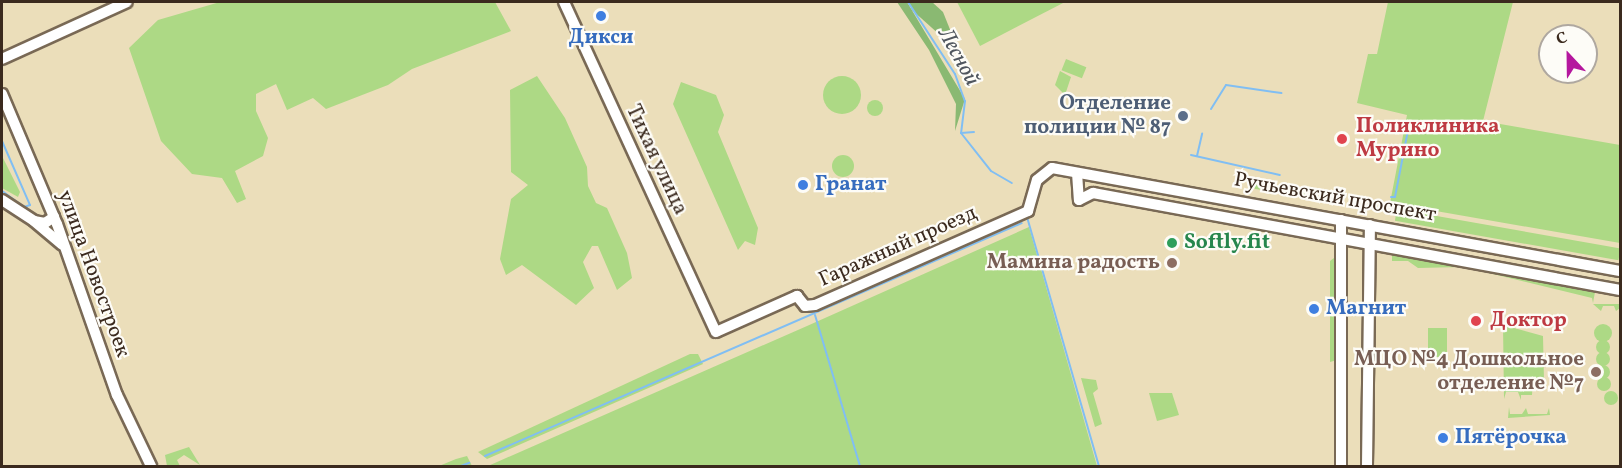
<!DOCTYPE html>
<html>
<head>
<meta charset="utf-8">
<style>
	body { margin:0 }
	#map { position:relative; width:1622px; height:468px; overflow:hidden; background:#ebdeba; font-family:Vollkorn,serif }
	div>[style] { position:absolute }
	.green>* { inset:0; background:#add985; transform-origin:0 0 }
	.round { border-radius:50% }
	.forest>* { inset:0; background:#8ab972 }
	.stream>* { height:2px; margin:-1px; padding:0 1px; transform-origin:1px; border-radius:1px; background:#80bef3 }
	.roads { filter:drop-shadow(2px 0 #796955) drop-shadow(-2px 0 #796955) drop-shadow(0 2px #796955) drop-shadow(0 -2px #796955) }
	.minor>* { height:10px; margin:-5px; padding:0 5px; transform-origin:5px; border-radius:5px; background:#fff }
	.dots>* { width:16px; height:16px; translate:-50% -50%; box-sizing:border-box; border:3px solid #fdfcf7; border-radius:50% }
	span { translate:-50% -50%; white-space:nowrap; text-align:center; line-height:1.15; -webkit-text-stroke:4.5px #fdfcf7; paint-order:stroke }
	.shop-label { font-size:21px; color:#366cbe; font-weight:700 }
	.left { translate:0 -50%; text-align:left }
	.service-label { font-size:21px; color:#4e5e75; font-weight:700 }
	.right { translate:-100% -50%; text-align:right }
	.health-label { font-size:21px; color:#be3a42; font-weight:700 }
	.street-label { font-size:21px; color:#3b2a1e }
	.leisure-label { font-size:21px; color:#27864d; font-weight:700 }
	.education-label { font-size:21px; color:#785e54; font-weight:700 }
	.water-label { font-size:22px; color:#50565e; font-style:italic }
	.frame { position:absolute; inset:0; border:3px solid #3b2a1e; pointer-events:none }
	.north { position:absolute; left:1538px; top:24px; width:60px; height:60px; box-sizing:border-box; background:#fdfcf7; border:2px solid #afa8a0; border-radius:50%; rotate:338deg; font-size:16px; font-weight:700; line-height:24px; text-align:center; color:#3b2a1e }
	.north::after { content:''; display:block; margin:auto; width:21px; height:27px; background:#b5179e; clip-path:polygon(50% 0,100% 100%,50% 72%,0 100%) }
</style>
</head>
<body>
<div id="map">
	<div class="green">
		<i style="clip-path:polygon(220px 2px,495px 2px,511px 31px,412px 69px,388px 85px,326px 109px,313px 98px,287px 110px,276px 84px,256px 94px,256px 111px,268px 138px,263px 156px,235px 171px,246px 199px,237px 203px,222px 178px,192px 174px,161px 141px,129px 48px,158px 20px)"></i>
		<i style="clip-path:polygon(957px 2px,1065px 2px,980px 46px)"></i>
		<i style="clip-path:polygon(1388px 2px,1513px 2px,1483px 121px,1620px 145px,1620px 243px,1390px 203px,1407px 115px,1357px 103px,1368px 54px,1377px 54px)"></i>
		<i style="left:1066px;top:59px;width:22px;height:12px;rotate:22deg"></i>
		<i style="clip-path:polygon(1060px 71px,1071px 77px,1065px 95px,1055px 85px)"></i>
		<i style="clip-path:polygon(537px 76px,565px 118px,587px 167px,588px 186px,596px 203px,607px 208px,627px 253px,632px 278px,617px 290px,598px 246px,592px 246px,583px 262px,594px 288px,576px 305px,522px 265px,506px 275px,500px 259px,511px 199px,528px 185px,511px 172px,510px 90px)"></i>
		<i class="round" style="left:823px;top:76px;width:38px;height:38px"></i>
		<i style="clip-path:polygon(681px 82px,716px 95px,724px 115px,718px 132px,758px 228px,755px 245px,745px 241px,738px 250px,673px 104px)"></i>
		<i class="round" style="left:867px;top:100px;width:16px;height:16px"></i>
		<i class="round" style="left:832px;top:155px;width:22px;height:22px"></i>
		<i style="clip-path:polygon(2px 156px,20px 192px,18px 197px,2px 188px)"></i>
		<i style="clip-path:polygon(1256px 183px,1304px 192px,1306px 196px,1255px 189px,1252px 185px)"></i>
		<i style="left:1397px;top:209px;width:227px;height:12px;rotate:10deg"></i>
		<i style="clip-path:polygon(1029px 227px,1097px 466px,488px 466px,807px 326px)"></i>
		<i style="clip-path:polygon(1338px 255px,1337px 360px,1330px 362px,1330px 261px)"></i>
		<i style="clip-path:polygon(1392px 255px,1461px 267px,1418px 268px,1408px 261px,1392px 261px)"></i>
		<i style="clip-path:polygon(1468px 268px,1620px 296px,1620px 308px,1616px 311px,1614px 306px,1603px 306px,1601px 311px,1593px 304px,1620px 304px,1620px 297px,1595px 292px,1593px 303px,1592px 298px)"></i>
		<i class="round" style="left:1594px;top:324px;width:18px;height:18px"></i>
		<i style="clip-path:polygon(1503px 325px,1543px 336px,1544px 380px,1533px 380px,1532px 395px,1521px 395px,1521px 400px,1518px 392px,1506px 392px,1504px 399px)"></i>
		<i style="left:1428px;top:328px;width:19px;height:29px"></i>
		<i class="round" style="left:1596px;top:340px;width:14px;height:14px"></i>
		<i class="round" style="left:1596px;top:352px;width:14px;height:14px"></i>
		<i style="clip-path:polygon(690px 354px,698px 354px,703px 364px,487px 459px,478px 452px)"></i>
		<i class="round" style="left:1596px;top:365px;width:14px;height:14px"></i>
		<i class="round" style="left:1597px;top:377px;width:14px;height:14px"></i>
		<i style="clip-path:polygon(1081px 378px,1096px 380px,1098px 389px,1093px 393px,1102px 424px,1095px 427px)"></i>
		<i class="round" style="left:1604px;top:391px;width:14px;height:14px"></i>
		<i style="clip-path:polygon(1149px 393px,1172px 393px,1179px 415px,1157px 421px)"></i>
		<i style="clip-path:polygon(1509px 407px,1510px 414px,1522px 414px,1526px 408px,1528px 414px,1547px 414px,1549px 408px,1550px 415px,1508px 418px)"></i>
		<i style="clip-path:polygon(189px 447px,200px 465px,184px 455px,177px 460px,180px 466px,167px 466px,165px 455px)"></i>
		<i style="clip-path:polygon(467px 456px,472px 466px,439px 466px,456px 459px)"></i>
	</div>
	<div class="forest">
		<i style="clip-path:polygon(897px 2px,907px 2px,965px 99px,955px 131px,956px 104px,929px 50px)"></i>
		<i style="clip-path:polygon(909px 2px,932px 2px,943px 12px,951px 32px,941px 36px,912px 10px)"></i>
	</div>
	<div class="stream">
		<i style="left:908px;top:2px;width:86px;rotate:56.9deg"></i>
		<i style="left:955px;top:74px;width:29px;rotate:70deg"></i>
		<i style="left:965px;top:101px;width:32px;rotate:97deg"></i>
		<i style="left:961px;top:133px;width:48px;rotate:51.7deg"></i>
		<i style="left:991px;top:171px;width:24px;rotate:30deg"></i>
		<i style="left:1211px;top:109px;width:28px;rotate:-58deg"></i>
		<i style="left:1226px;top:85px;width:56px;rotate:8.3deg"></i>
		<i style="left:961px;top:133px;width:13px;rotate:-4deg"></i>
		<i style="left:2px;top:141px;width:70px;rotate:66.4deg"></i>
		<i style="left:30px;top:205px;width:6px;rotate:162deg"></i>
		<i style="left:24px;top:207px;width:27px;rotate:-144deg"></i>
		<i style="left:1191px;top:155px;width:91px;rotate:12.7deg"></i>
		<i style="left:1197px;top:156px;width:23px;rotate:-77deg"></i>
		<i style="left:1391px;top:197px;width:4px"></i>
		<i style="left:1395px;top:197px;width:73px;rotate:-79deg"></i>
		<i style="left:1027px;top:217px;width:259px;rotate:73.9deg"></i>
		<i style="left:815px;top:315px;width:158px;rotate:73.4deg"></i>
		<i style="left:485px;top:456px;width:585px;rotate:-23.46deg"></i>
		<i style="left:461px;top:466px;width:9px;rotate:-21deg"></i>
	</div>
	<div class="roads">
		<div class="minor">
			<i style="left:564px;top:2px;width:363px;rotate:65.3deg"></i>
			<i style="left:716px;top:332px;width:89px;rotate:-24deg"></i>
			<i style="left:797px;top:296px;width:13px;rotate:51deg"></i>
			<i style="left:805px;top:306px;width:10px;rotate:-6deg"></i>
			<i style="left:815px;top:305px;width:233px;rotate:-23.8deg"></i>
			<i style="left:1028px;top:211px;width:32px;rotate:-74deg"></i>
			<i style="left:1037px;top:180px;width:19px;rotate:-39deg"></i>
			<i style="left:1052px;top:168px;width:577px;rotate:10.28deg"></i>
			<i style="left:2px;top:59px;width:137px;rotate:-24.5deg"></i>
			<i style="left:2px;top:94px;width:141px;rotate:67.1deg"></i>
			<i style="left:57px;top:224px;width:181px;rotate:70.7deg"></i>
			<i style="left:117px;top:395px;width:79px;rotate:64.4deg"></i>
			<i style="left:1077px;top:173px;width:27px;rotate:86deg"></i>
			<i style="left:1079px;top:200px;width:16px;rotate:-27deg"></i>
			<i style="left:1093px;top:193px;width:536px;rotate:10.43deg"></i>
			<i style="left:2px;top:200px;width:38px;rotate:33deg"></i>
			<i style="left:34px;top:221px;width:11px;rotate:10deg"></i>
			<i style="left:45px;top:223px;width:11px;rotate:-34deg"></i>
			<i style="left:1341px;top:220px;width:246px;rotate:90deg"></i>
			<i style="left:35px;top:222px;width:35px;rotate:40deg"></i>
			<i style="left:1367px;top:466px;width:241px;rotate:-89.3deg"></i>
		</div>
	</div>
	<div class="dots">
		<i style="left:601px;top:16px;background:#3f7fe0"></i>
		<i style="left:1183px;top:116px;background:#5c6f8a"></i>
		<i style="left:1342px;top:139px;background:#e0444e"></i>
		<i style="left:803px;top:185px;background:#3f7fe0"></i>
		<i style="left:1172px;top:243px;background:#2e9e5b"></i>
		<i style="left:1172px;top:263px;background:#8d6e63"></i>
		<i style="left:1314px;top:309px;background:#3f7fe0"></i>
		<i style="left:1476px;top:321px;background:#e0444e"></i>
		<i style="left:1596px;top:372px;background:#8d6e63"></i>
		<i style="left:1443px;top:438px;background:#3f7fe0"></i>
	</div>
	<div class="shop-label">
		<span style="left:601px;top:38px">Дикси</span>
		<span class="left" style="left:815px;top:185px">Гранат</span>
		<span class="left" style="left:1326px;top:309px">Магнит</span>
		<span class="left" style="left:1455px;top:438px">Пятёрочка</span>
	</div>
	<div class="service-label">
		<span class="right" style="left:1171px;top:116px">Отделение<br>полиции № 87</span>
	</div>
	<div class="health-label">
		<span class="left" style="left:1356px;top:139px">Поликлиника<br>Мурино</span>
		<span class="left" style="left:1490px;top:321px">Доктор</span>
	</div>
	<div class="street-label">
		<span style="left:656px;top:160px;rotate:65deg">Тихая улица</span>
		<span style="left:1335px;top:198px;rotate:10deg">Ручьевский проспект</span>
		<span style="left:898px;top:247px;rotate:-24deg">Гаражный проезд</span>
		<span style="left:93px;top:274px;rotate:70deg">улица Новостроек</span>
	</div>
	<div class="leisure-label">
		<span class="left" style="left:1184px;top:243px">Softly.fit</span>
	</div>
	<div class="education-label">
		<span class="right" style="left:1160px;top:263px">Мамина радость</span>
		<span class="right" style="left:1584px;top:372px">МЦО №4 Дошкольное<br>отделение №7</span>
	</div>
	<div class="water-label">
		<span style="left:958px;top:57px;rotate:61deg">Лесной</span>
	</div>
	<div class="frame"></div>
	<div class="north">С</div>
</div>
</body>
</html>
